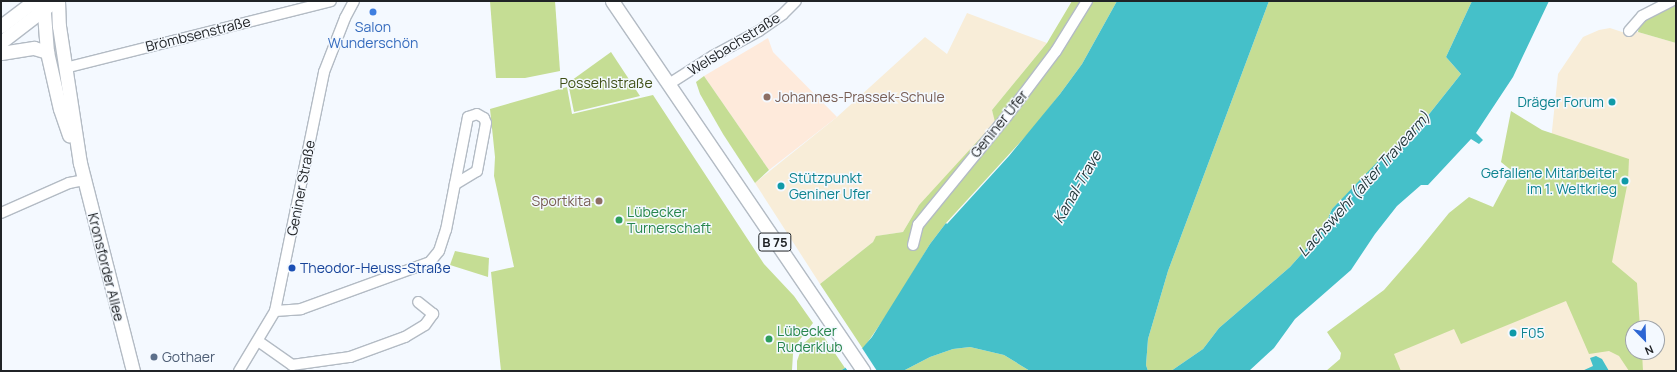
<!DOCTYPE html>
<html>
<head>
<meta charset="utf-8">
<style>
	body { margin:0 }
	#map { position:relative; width:1677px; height:372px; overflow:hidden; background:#f4f9ff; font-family:Manrope,sans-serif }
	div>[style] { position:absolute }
	.industrial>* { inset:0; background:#f8edd8 }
	.education>* { inset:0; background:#feeadb }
	.green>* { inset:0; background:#c5dd94 }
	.water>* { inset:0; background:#45c0c9 }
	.pier>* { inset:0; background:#f4f9ff }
	.roads { filter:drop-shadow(1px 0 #b3bbc4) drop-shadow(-1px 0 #b3bbc4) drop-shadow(0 1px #b3bbc4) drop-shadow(0 -1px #b3bbc4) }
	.minor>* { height:10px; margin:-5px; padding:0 5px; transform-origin:5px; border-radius:5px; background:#fff }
	.major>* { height:13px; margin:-6.5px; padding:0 6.5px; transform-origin:6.5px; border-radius:6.5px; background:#fff }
	.dots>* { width:11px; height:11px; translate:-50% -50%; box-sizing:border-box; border:2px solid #f4f9ff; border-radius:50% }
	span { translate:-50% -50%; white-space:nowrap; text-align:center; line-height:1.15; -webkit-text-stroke:3px #f4f9ff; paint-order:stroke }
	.shield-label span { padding:1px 3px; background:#f4f9ff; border:1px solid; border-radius:3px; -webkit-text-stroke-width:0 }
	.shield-label { font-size:13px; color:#202326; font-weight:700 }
	.shop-label { font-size:14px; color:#366cbe }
	.street-label { font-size:14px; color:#202326 }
	.park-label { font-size:14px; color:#3f4f17 }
	.education-label { font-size:14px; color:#785e54 }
	.left { translate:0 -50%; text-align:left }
	.right { translate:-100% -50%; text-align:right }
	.culture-label { font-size:14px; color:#0d838f }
	.leisure-label { font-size:14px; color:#27864d }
	.transit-label { font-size:14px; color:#164399 }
	.service-label { font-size:14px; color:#4e5e75 }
	.water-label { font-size:15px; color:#1f3436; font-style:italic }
	.frame { position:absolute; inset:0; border:2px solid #202326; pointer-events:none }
	.north { position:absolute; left:1625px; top:320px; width:40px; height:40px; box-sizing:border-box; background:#f4f9ff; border:1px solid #9fa3a8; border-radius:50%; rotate:157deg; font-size:11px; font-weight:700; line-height:16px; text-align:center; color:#202326 }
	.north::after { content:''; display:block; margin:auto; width:14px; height:18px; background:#2d66d3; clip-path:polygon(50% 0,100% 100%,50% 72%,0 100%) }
</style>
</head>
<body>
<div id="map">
	<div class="industrial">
		<i style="clip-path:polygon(967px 13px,1047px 43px,992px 110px,996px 122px,919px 205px,903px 232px,877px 236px,873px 242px,820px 284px,755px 183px,837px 117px,925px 37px,947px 54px)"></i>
		<i style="clip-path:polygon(evenodd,1610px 28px,1622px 32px,1638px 32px,1676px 43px,1676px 371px,1366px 371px,1383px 347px,1551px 140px,1558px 74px,1583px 37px,1599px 30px,1610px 28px,1633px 328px,1657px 328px,1657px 352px,1633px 352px,1633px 328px)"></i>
	</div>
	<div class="education">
		<i style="clip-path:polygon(768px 38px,773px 52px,837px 117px,769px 170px,704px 76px)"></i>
	</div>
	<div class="green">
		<i style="clip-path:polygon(490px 1px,555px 1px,560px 71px,525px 78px,496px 78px)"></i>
		<i style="clip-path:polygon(1072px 1px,1117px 1px,1082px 64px,1060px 94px,1035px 126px,946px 223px,930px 244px,892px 307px,863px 349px,820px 284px,873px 242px,876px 236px,903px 232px,919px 205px,995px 122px,992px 110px,1047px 43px)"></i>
		<i style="clip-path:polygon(1269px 1px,1472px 1px,1446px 57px,1461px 74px,1414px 133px,1386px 158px,1383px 157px,1332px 209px,1323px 230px,1290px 267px,1219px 328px,1203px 349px,1171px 371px,1148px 371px,1146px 365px,1148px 339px,1168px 271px)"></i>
		<i style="clip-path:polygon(1671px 5px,1676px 5px,1676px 43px,1638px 32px,1639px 27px,1647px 19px)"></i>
		<i style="clip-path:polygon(611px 52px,640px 96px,574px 112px,568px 83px)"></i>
		<i style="clip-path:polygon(704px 76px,769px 170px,755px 183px,723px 134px,700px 94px,696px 82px)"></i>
		<i style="clip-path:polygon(567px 87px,572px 114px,653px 95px,764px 264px,794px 296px,813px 323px,798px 342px,793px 354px,792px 370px,501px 371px,491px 272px,514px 267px,494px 176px,495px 157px,490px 109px)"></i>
		<i style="clip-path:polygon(1511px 111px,1542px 130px,1629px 159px,1628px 181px,1612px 262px,1637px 283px,1640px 328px,1633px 328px,1633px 352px,1642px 352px,1643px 371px,1629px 371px,1619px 356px,1609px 351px,1589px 354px,1566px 301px,1461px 344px,1454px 329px,1394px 354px,1401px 371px,1326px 371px,1340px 359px,1341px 353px,1327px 332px,1384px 290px,1418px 251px,1449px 213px,1469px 197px,1493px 207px,1512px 171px,1501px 162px)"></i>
		<i style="clip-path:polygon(455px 251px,489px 258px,488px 277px,450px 265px)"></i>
		<i style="clip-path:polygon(819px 330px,845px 368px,840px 371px,797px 371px,797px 361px,803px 344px)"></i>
		<i style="clip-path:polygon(970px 347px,1004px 355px,1030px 371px,903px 371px,930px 357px,953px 349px)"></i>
	</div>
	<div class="water">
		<i style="clip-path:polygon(1117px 1px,1269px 1px,1168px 271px,1148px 339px,1146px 365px,1148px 371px,1030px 371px,1004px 355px,970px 347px,953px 349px,930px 357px,903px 371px,840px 371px,845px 368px,872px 337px,930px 244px,946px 223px,947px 224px,1009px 156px,1060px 94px,1082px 64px)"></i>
		<i style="clip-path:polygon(1472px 1px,1549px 1px,1513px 77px,1476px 133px,1483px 140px,1479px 144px,1471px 139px,1428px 185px,1421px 185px,1397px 206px,1375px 234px,1351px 270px,1295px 319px,1274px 348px,1249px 371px,1171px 371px,1203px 349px,1219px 328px,1290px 267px,1323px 230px,1332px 209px,1383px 156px,1386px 158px,1414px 133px,1426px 118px,1461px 74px,1446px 57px)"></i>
		<i style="clip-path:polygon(1596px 356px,1602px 359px,1609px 371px,1582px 371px,1593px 366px,1590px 358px)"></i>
	</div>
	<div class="pier">
		<i style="clip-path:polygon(862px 348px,877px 371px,848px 371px,844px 366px)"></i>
	</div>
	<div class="roads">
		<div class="minor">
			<i style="left:1629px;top:31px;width:20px;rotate:-49deg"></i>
			<i style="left:1642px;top:16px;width:33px;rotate:-27deg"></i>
			<i style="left:65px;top:68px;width:274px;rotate:-14.1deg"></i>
			<i style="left:669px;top:84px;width:52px;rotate:-32.5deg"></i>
			<i style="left:713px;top:56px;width:52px;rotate:-28.5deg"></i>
			<i style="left:759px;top:31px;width:29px;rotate:-35deg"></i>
			<i style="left:783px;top:14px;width:18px;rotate:-45deg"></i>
			<i style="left:1px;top:213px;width:74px;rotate:-23.8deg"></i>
			<i style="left:69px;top:183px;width:15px;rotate:-11deg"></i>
			<i style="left:913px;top:245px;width:21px;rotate:-76deg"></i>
			<i style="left:918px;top:225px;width:141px;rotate:-50.8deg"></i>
			<i style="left:1007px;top:116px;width:81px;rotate:-53deg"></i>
			<i style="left:1056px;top:51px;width:59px;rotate:-58.2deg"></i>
			<i style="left:275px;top:311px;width:26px;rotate:-4deg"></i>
			<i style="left:301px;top:309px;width:137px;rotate:-20deg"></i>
			<i style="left:430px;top:262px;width:14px;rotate:-51deg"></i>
			<i style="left:439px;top:251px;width:22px;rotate:-72deg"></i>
			<i style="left:446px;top:230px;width:115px;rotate:-79deg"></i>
			<i style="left:468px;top:117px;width:9px;rotate:-18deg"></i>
			<i style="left:477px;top:114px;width:8px;rotate:30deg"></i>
			<i style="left:484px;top:118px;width:5px;rotate:68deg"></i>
			<i style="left:486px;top:123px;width:49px;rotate:100.6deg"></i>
			<i style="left:477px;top:171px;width:26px;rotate:149deg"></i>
			<i style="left:258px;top:341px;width:42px;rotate:35.2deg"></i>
			<i style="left:292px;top:365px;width:59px;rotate:-7.9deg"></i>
			<i style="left:350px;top:357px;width:59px;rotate:-20deg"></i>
			<i style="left:405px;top:337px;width:23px;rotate:-31deg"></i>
			<i style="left:425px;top:325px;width:14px;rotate:-54deg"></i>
			<i style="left:433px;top:314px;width:19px;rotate:-141deg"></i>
			<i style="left:239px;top:371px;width:70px;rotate:-59deg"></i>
			<i style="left:275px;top:311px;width:244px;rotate:-78.4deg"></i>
			<i style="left:324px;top:72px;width:58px;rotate:-68.7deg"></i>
			<i style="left:345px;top:18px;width:19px;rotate:-62deg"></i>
		</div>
		<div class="major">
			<i style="left:43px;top:1px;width:51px;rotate:85.5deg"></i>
			<i style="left:47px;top:52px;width:58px;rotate:77.2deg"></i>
			<i style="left:60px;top:109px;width:28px;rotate:71deg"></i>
			<i style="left:58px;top:1px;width:25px;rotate:88deg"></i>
			<i style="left:59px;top:26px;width:139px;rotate:81.3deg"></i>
			<i style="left:80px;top:163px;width:215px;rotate:75.7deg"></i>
			<i style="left:612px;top:1px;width:447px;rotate:55.8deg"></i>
			<i style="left:1px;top:26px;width:41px;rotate:-37.1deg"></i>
			<i style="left:1px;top:42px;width:59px;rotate:-37.5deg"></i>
			<i style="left:1px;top:53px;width:33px;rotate:-9deg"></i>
			<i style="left:34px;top:48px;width:14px;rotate:17deg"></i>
		</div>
	</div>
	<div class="dots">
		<i style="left:373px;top:12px;background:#3f7fe0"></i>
		<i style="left:767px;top:97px;background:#8d6e63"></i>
		<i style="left:1612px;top:102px;background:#0f9aa8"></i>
		<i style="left:1625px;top:181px;background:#0f9aa8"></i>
		<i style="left:781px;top:186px;background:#0f9aa8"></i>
		<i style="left:599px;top:201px;background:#8d6e63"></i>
		<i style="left:619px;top:220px;background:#2e9e5b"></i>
		<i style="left:292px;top:268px;background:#1a4fb4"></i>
		<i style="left:1513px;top:333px;background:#0f9aa8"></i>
		<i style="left:769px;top:339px;background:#2e9e5b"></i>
		<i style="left:154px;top:357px;background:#5c6f8a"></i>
	</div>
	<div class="shield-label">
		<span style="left:775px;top:242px">B 75</span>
	</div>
	<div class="shop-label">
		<span style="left:373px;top:35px">Salon<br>Wunderschön</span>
	</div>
	<div class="street-label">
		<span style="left:198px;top:34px;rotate:-14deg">Brömbsenstraße</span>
		<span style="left:734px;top:44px;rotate:-32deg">Welsbachstraße</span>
		<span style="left:999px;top:124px;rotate:-51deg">Geniner Ufer</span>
		<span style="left:301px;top:188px;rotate:-79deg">Geniner Straße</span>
		<span style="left:106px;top:267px;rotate:76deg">Kronsforder Allee</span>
	</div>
	<div class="park-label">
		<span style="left:606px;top:83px">Possehlstraße</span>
	</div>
	<div class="education-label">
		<span class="left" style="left:775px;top:97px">Johannes-Prassek-Schule</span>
		<span class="right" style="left:591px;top:201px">Sportkita</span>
	</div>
	<div class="culture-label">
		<span class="right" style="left:1604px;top:102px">Dräger Forum</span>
		<span class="right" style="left:1617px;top:181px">Gefallene Mitarbeiter<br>im 1. Weltkrieg</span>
		<span class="left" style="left:789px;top:186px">Stützpunkt<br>Geniner Ufer</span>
		<span class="left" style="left:1521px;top:333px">F05</span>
	</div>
	<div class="leisure-label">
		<span class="left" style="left:627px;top:220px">Lübecker<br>Turnerschaft</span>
		<span class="left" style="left:777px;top:339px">Lübecker<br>Ruderklub</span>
	</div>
	<div class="transit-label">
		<span class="left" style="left:300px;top:268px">Theodor-Heuss-Straße</span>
	</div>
	<div class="service-label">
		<span class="left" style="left:162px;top:357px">Gothaer</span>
	</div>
	<div class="water-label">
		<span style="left:1364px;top:184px;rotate:-48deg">Lachswehr (alter Travearm)</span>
		<span style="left:1077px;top:187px;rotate:-60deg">Kanal-Trave</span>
	</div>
	<div class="frame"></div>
	<div class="north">N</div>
</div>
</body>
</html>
